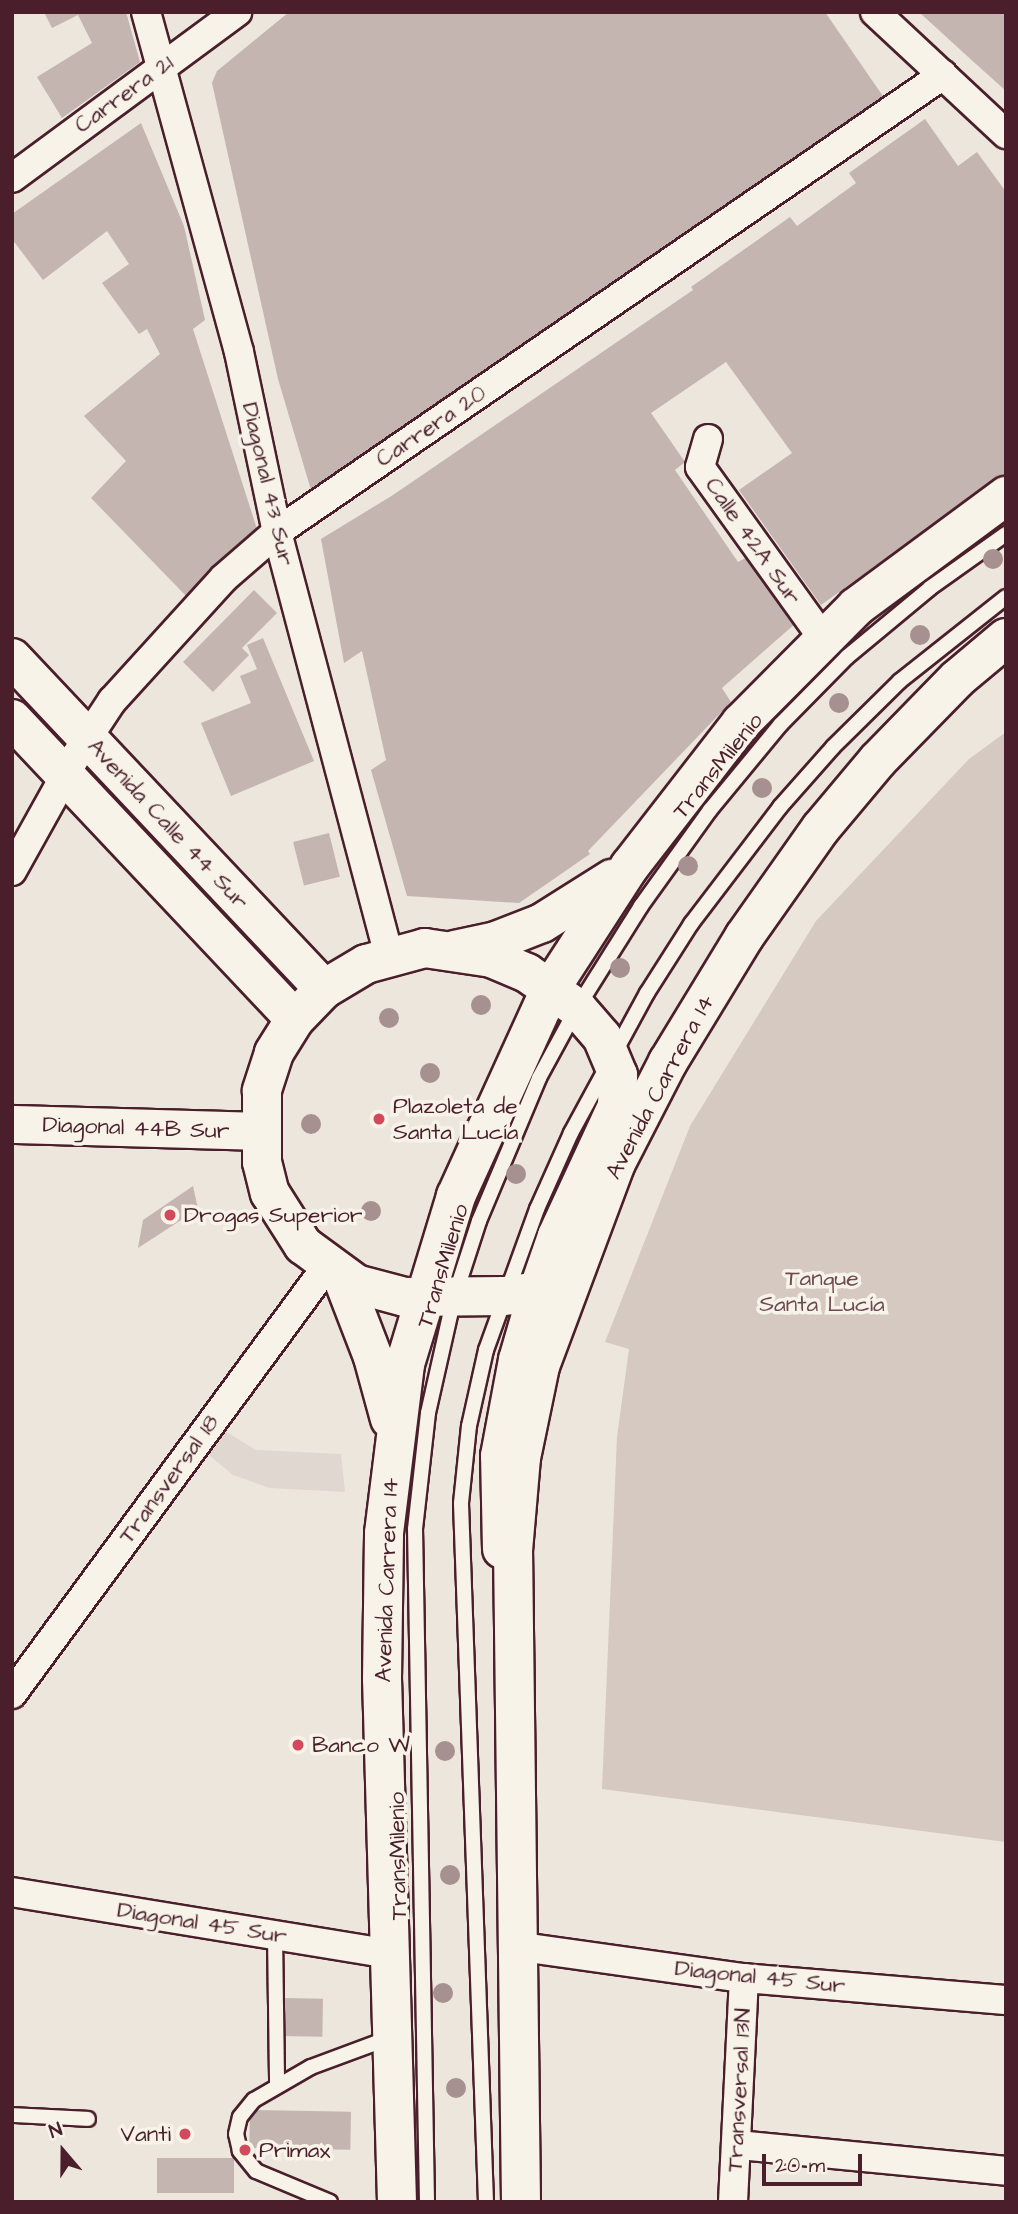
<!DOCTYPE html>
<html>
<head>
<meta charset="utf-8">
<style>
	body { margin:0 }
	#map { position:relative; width:1018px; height:2214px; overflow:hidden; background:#ece6dd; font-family:"Architects Daughter",sans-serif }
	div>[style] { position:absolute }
	.built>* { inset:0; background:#e0d7d0 }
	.green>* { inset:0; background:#d5c9c2 }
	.building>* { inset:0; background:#c4b5b0; transform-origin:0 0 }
	.roads { filter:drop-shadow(2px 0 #4a1f2b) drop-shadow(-2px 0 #4a1f2b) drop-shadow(0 2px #4a1f2b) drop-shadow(0 -2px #4a1f2b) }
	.service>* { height:14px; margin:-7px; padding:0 7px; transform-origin:7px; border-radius:7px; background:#f7f3e8 }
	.minor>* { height:28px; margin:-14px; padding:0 14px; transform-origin:14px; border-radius:14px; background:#f7f3e8 }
	.tertiary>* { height:37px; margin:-18.5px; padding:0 18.5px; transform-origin:18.5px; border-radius:18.5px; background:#f7f3e8 }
	.secondary>* { height:38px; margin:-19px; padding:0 19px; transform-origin:19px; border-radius:19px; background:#f7f3e8 }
	.primary>* { height:38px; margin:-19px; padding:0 19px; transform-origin:19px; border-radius:19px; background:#f7f3e8 }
	.trees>* { width:20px; height:20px; margin:-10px; border-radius:50%; background:#a69090 }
	.dots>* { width:19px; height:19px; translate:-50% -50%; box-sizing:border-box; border:4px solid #f7f3e8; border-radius:50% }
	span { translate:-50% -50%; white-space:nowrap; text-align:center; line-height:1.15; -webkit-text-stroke:7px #f7f3e8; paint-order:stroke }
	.street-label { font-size:23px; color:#4a1f2b }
	.poi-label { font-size:23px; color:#4a1f2b }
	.left { translate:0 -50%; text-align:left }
	.right { translate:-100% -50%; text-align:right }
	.park-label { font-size:23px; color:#6d4a51 }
	.frame { position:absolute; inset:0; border:14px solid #4a1f2b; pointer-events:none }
	.north { position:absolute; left:28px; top:2116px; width:70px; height:70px; -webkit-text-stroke:5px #f7f3e8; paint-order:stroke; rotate:340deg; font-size:19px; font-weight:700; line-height:28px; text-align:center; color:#4a1f2b }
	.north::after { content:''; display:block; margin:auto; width:24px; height:32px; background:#4a1f2b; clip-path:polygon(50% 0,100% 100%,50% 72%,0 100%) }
	.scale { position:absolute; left:762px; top:2154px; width:100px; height:32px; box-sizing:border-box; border:4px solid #4a1f2b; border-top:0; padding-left:9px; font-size:21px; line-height:24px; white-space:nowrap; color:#4a1f2b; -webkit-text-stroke:5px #f7f3e8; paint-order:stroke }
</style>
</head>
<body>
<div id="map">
	<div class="built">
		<i style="clip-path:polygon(225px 1431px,256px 1450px,341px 1454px,345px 1492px,270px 1488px,233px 1475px,209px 1455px)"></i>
	</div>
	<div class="green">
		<i style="clip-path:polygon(1006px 732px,1006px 1842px,602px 1789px,617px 1437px,629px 1349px,605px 1342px,690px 1126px,816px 921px,969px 759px)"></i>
	</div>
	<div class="building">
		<i style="clip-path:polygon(44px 12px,126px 12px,140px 62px,62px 118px,37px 77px,92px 43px,78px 15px,52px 28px)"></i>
		<i style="clip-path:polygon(289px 12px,825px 12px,887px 102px,322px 494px,311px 490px,278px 379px,212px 83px,217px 71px)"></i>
		<i style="clip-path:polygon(919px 12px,1006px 12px,1006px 91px,966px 55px)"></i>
		<i style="clip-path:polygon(925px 119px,958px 166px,977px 152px,1006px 192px,1006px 473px,821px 605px,739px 490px,792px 453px,726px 362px,651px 413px,685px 462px,675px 470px,738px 562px,747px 557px,796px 623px,722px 688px,731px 702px,588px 851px,590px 854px,519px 903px,407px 896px,371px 770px,386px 760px,362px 651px,344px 663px,321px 539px,393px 495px,693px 290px,691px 287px,790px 217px,797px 226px,856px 183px,849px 173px)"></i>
		<i style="clip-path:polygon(141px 123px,184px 226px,205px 320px,193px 329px,257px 529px,189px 599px,91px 498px,126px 461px,84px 416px,160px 354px,147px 329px,139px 334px,102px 283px,129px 264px,107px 231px,43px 280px,12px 239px,12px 214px)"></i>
		<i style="clip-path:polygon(254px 590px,277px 613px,242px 648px,249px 655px,213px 692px,183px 662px)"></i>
		<i style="clip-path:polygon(263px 638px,314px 761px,231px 796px,201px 723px,251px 703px,240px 676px,257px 669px,247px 645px)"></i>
		<i style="left:329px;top:833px;width:45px;height:37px;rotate:76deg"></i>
		<i style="clip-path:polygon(193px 1186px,198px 1209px,138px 1248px,143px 1220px)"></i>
		<i style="left:282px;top:1998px;width:41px;height:38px;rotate:1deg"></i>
		<i style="left:250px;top:2110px;width:101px;height:38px;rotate:1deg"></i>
		<i style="left:157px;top:2158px;width:77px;height:35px"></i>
	</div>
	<div class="roads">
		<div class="service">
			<i style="left:275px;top:1935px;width:151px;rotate:89.2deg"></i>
			<i style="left:12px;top:2115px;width:76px;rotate:3deg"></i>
			<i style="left:330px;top:2202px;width:80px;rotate:-157.3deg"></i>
			<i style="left:256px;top:2171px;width:26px;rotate:-129deg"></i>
			<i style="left:240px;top:2151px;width:17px;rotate:-103deg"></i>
			<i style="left:236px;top:2134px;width:17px;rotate:-77deg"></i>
			<i style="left:240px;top:2117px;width:22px;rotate:-51deg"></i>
			<i style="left:254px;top:2100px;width:66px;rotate:-30.1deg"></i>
			<i style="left:311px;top:2067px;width:83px;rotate:-20.4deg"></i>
			<i style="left:427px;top:2202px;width:673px;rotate:-91.02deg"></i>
			<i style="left:415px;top:1529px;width:117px;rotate:-83.6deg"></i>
			<i style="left:428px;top:1413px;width:118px;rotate:-77.3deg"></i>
			<i style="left:454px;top:1298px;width:81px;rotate:-72deg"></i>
			<i style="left:479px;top:1221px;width:155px;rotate:-67.2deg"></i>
			<i style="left:539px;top:1078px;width:80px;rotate:-61.5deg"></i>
			<i style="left:577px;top:1008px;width:120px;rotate:-57.9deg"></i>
			<i style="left:641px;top:906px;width:118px;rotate:-54.3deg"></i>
			<i style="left:710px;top:810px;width:110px;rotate:-50.5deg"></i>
			<i style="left:780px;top:725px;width:95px;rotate:-45.4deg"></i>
			<i style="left:847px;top:657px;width:108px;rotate:-39.7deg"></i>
			<i style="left:930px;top:588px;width:93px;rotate:-35.4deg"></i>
			<i style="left:486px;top:2202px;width:699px;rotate:-92.05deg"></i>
			<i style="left:461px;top:1503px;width:77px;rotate:-84.1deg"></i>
			<i style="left:469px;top:1426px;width:78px;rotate:-77.4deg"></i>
			<i style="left:486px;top:1350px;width:150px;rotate:-70.1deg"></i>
			<i style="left:537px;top:1209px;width:83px;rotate:-65.9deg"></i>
			<i style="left:571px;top:1133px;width:159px;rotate:-61.5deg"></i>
			<i style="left:647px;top:993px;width:82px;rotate:-57.5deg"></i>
			<i style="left:691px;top:924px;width:147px;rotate:-52.7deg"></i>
			<i style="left:780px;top:807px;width:80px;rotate:-48.5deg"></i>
			<i style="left:833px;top:747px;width:94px;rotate:-44.6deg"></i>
			<i style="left:900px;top:681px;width:135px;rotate:-38.4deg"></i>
		</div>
		<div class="minor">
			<i style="left:146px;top:12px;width:352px;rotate:74.7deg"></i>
			<i style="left:239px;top:352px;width:184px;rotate:78.1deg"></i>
			<i style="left:277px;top:532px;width:440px;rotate:75.2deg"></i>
			<i style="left:875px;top:12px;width:179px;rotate:43deg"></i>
			<i style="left:12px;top:178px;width:280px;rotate:-36.4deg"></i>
			<i style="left:708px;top:439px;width:29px;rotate:106deg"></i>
			<i style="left:700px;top:467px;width:209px;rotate:54.3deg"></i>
			<i style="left:12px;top:871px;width:134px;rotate:-60.9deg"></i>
			<i style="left:77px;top:754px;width:64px;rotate:-56.6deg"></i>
			<i style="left:112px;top:701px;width:166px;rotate:-47.7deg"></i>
			<i style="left:224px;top:578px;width:70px;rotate:-41deg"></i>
			<i style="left:277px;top:532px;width:808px;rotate:-34.46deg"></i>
			<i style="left:12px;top:1694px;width:531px;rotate:-53.65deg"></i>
			<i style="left:12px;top:1892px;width:384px;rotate:9.3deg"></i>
			<i style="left:515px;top:1946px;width:231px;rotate:8deg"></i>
			<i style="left:744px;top:1978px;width:263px;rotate:4.8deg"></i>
			<i style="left:738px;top:2145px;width:269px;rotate:5.5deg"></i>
			<i style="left:733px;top:2202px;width:224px;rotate:-87.2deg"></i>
		</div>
		<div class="tertiary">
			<i style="left:12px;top:1124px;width:249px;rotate:1.6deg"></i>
		</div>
		<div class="secondary">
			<i style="left:12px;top:658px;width:455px;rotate:46.7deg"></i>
			<i style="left:12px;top:719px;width:412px;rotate:46.7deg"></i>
			<i style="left:502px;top:1549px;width:93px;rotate:-91.2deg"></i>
			<i style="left:500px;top:1456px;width:98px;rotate:-79.4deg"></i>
			<i style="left:518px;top:1360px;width:72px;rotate:-73.8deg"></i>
			<i style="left:538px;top:1291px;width:58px;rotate:-70.9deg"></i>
			<i style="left:557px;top:1236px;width:143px;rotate:-65.2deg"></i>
			<i style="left:617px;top:1106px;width:31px;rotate:-88deg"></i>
			<i style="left:618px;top:1075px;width:41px;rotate:-112.8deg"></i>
			<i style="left:602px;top:1037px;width:38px;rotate:-131deg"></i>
			<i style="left:577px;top:1008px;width:61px;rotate:-145deg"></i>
			<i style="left:527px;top:973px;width:38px;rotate:-157deg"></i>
			<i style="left:492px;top:958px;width:68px;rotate:-171.5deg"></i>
			<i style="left:425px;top:948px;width:61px;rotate:164.8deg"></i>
			<i style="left:366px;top:964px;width:49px;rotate:149.2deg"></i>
			<i style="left:324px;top:989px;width:42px;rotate:134deg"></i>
			<i style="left:295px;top:1019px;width:40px;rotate:122deg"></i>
			<i style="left:274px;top:1053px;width:40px;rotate:108deg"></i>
			<i style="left:262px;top:1091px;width:71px;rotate:90deg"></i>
			<i style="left:262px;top:1162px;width:32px;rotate:76deg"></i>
			<i style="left:270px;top:1193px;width:62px;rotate:57.6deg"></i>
			<i style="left:303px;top:1245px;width:66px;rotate:36.3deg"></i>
			<i style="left:356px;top:1284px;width:51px;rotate:14.9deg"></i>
			<i style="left:405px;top:1297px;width:99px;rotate:-0.6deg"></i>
			<i style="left:504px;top:1296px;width:8px;rotate:-7deg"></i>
			<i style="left:512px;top:1295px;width:26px;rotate:-9deg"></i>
			<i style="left:538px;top:1291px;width:29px;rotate:-10deg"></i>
		</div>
		<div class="primary">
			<i style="left:454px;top:950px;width:43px;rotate:-12.1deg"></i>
			<i style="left:496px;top:941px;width:49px;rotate:-21.4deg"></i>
			<i style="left:542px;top:923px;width:83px;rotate:-32.2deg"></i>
			<i style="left:341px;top:1274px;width:89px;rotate:68.9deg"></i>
			<i style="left:373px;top:1357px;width:64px;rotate:74.7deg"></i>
			<i style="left:397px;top:2202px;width:523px;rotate:-91.64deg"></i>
			<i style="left:382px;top:1679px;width:146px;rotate:-89.2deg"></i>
			<i style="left:384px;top:1533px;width:170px;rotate:-82.9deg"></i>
			<i style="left:405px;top:1364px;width:176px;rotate:-73.1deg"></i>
			<i style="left:456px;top:1196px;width:229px;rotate:-65.5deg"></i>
			<i style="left:551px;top:988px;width:145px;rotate:-57.1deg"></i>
			<i style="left:630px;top:866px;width:181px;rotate:-52.2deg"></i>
			<i style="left:741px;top:723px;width:163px;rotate:-45.2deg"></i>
			<i style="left:856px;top:607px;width:187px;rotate:-36.5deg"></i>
			<i style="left:521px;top:2202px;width:651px;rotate:-90.7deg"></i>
			<i style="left:513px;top:1551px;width:93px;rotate:-85.1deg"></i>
			<i style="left:521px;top:1458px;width:94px;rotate:-78.3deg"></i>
			<i style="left:540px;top:1366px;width:215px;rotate:-69.5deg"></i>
			<i style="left:615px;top:1165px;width:116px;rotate:-62.8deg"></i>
			<i style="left:668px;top:1062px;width:146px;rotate:-58.7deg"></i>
			<i style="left:744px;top:937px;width:133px;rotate:-54.8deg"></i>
			<i style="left:821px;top:828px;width:89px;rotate:-50deg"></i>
			<i style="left:878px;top:760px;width:113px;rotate:-45.7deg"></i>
			<i style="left:957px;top:679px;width:64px;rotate:-39.9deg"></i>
		</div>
	</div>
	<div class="trees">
		<i style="left:993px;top:559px"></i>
		<i style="left:920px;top:635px"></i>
		<i style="left:839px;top:703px"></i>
		<i style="left:762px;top:788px"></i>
		<i style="left:688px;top:866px"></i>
		<i style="left:620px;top:968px"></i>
		<i style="left:481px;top:1005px"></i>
		<i style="left:389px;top:1018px"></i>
		<i style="left:430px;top:1073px"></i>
		<i style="left:311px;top:1124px"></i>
		<i style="left:516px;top:1174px"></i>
		<i style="left:371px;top:1211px"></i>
		<i style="left:445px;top:1751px"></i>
		<i style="left:450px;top:1875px"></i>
		<i style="left:443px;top:1993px"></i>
		<i style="left:456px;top:2088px"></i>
	</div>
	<div class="dots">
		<i style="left:379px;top:1119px;background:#d1495b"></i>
		<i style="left:170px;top:1215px;background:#d1495b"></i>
		<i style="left:298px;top:1745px;background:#d1495b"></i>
		<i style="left:185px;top:2134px;background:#d1495b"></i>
		<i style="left:245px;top:2150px;background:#d1495b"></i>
	</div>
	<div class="street-label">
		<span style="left:124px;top:94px;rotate:-36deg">Carrera 21</span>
		<span style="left:431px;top:426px;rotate:-34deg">Carrera 20</span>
		<span style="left:268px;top:484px;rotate:77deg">Diagonal 43 Sur</span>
		<span style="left:753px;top:541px;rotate:55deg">Calle 42A Sur</span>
		<span style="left:718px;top:766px;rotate:-51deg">TransMilenio</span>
		<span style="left:168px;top:824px;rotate:47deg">Avenida Calle 44 Sur</span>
		<span style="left:660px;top:1087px;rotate:-62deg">Avenida Carrera 14</span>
		<span style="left:136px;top:1128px;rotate:2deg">Diagonal 44B Sur</span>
		<span style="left:443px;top:1266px;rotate:-73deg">TransMilenio</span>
		<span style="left:169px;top:1479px;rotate:-54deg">Transversal 18</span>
		<span style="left:387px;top:1580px;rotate:-88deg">Avenida Carrera 14</span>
		<span style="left:398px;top:1856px;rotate:-91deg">TransMilenio</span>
		<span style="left:202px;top:1923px;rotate:9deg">Diagonal 45 Sur</span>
		<span style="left:760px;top:1977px;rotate:6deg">Diagonal 45 Sur</span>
		<span style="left:739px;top:2090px;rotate:-87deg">Transversal 13N</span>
	</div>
	<div class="poi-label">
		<span class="left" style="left:393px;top:1119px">Plazoleta de<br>Santa Lucía</span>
		<span class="left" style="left:184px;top:1215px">Drogas Superior</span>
		<span class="left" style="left:312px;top:1745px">Banco W</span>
		<span class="right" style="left:171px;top:2134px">Vanti</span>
		<span class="left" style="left:259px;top:2150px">Primax</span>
	</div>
	<div class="park-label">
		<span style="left:822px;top:1291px">Tanque<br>Santa Lucía</span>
	</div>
	<div class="frame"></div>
	<div class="north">N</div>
	<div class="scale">20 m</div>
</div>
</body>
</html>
